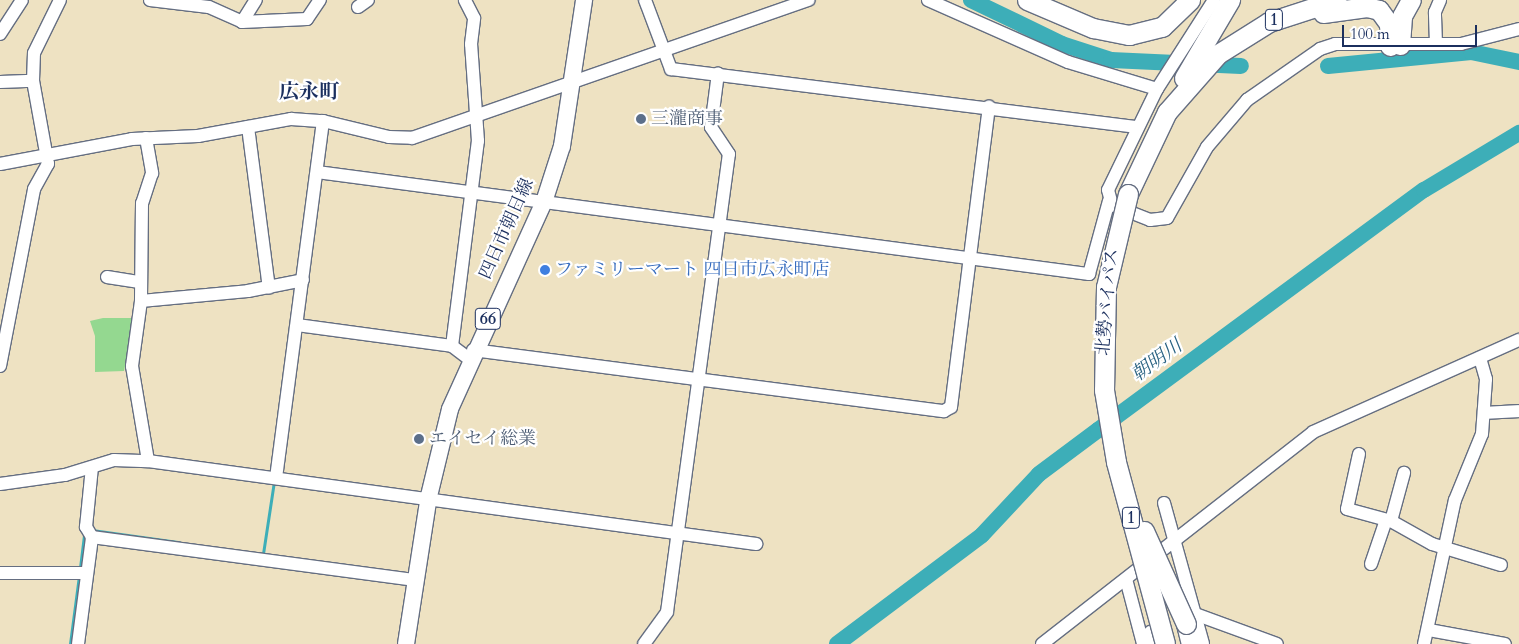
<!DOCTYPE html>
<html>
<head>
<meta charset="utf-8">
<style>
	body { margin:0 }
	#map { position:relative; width:1519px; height:644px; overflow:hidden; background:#eee2c2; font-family:Cardo,"Noto Serif JP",serif }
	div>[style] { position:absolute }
	.green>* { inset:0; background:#94d890 }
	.stream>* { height:2.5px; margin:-1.25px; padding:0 1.25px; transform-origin:1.25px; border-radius:1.25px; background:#3daeb8 }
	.river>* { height:16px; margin:-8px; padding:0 8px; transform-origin:8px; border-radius:8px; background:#3daeb8 }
	.roads { filter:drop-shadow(1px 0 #656e81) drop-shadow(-1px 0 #656e81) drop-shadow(0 1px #656e81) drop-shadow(0 -1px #656e81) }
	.minor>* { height:12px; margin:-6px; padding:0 6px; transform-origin:6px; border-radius:6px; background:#fff }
	.major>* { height:16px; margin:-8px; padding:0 8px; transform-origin:8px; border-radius:8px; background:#fff }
	.highway>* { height:19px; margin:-9.5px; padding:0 9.5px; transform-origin:9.5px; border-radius:9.5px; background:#fff }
	.bridges { filter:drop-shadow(1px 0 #656e81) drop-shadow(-1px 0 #656e81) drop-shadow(0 1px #656e81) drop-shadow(0 -1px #656e81) }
	.highway-bridge>* { height:19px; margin:-9.5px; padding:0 9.5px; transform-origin:9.5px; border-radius:9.5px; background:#fff }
	.dots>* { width:14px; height:14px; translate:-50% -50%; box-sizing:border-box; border:2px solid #fff; border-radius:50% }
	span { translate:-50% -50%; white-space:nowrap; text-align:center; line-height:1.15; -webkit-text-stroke:4.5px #fff; paint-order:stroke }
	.shield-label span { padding:1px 4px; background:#fff; border:1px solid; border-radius:4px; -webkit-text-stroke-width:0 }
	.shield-label { font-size:16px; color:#1b2f5e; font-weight:700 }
	.service-label { font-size:18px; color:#4e5e75 }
	.left { translate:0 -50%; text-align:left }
	.street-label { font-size:18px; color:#1b2f5e }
	.shop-label { font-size:18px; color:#366cbe }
	.water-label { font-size:19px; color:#296282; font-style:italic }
	.quarter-label { font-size:20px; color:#1b2f5e; font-weight:700 }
	.scale { position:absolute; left:1342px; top:25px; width:135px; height:22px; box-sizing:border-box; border:2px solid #1b2f5e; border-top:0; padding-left:6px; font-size:15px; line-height:18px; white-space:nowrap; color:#1b2f5e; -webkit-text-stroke:4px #fff; paint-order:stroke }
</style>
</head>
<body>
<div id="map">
	<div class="green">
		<i style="clip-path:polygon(103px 318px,135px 318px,124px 371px,95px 372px,95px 336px,90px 321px)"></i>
	</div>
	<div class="stream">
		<i style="left:92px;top:530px;width:88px;rotate:7.9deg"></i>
		<i style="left:263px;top:554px;width:74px;rotate:-81.4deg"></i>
		<i style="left:80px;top:568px;width:34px;rotate:-83deg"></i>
		<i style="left:70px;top:644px;width:69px;rotate:-82.5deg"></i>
	</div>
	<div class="river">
		<i style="left:971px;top:0;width:101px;rotate:25.8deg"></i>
		<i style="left:1062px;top:44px;width:52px;rotate:18.1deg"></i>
		<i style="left:1111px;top:60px;width:130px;rotate:2.6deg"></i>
		<i style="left:1328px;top:66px;width:144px;rotate:-5.6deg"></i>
		<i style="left:1471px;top:52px;width:49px;rotate:11.8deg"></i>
		<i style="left:837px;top:644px;width:181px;rotate:-36.9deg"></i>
		<i style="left:982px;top:535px;width:83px;rotate:-46.9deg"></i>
		<i style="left:1039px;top:474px;width:74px;rotate:-36.7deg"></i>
		<i style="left:1098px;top:430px;width:405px;rotate:-36.4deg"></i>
		<i style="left:1424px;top:190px;width:111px;rotate:-31deg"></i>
	</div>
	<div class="roads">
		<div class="minor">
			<i style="left:150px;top:0;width:59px;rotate:6.8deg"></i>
			<i style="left:209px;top:7px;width:36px;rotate:24deg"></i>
			<i style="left:242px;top:22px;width:65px;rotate:-2.6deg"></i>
			<i style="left:307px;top:19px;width:23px;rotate:-56deg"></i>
			<i style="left:645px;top:0;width:74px;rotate:69.4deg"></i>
			<i style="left:671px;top:69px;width:470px;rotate:7.1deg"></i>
			<i style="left:928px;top:0;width:153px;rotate:23.9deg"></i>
			<i style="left:1068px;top:62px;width:93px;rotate:16.9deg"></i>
			<i style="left:1214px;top:0;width:106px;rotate:122.6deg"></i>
			<i style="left:1157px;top:89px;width:112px;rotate:115.9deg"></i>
			<i style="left:1108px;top:190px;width:16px;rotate:75deg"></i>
			<i style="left:1112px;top:205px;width:41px;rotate:21.5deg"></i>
			<i style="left:1150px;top:220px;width:17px;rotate:-7deg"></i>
			<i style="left:1167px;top:218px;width:81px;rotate:-60.6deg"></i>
			<i style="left:1207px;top:147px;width:62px;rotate:-49.6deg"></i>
			<i style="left:1247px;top:100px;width:89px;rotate:-34.9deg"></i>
			<i style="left:1320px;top:49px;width:16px;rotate:-18deg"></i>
			<i style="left:1335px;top:44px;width:126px"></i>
			<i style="left:1461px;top:44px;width:60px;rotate:-14.5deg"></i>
			<i style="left:358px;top:7px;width:12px;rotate:-35deg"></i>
			<i style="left:242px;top:22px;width:26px;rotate:-58deg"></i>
			<i style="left:0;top:34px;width:40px;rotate:-57.1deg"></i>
			<i style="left:1436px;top:44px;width:32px;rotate:-92deg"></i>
			<i style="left:1435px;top:12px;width:13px;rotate:-67deg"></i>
			<i style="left:0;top:82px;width:33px;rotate:-2deg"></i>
			<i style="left:248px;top:127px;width:162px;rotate:82.6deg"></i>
			<i style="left:146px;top:138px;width:36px;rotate:80deg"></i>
			<i style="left:152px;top:173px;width:32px;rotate:108deg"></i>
			<i style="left:142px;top:203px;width:98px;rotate:90.6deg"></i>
			<i style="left:141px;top:301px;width:66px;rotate:97.9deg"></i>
			<i style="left:132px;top:366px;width:96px;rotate:80.4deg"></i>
			<i style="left:0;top:164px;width:134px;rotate:-10.7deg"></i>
			<i style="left:132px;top:139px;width:66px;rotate:-2.6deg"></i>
			<i style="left:198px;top:136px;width:95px;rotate:-10.4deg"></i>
			<i style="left:291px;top:119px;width:32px;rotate:4deg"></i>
			<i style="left:323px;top:121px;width:68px;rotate:13.6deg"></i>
			<i style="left:389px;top:137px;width:23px;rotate:2deg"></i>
			<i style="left:412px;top:138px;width:420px;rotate:-19.2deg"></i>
			<i style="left:317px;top:172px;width:779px;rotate:7.53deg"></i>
			<i style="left:1089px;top:274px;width:76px;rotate:-74.7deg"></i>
			<i style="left:107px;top:277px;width:33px;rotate:9deg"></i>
			<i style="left:141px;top:301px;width:107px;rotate:-5.3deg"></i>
			<i style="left:248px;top:291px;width:56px;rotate:-11.3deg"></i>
			<i style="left:297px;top:325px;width:156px;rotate:7.7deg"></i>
			<i style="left:452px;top:346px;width:21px;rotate:37deg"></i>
			<i style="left:452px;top:346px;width:207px;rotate:-82.8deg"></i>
			<i style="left:478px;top:141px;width:97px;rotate:-94.1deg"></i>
			<i style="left:471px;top:44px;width:26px;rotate:-83deg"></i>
			<i style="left:474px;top:18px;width:20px;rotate:-117deg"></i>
			<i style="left:473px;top:350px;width:475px;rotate:7.4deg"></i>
			<i style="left:944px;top:411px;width:8px;rotate:-30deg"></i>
			<i style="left:951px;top:407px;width:303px;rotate:-82.8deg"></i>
			<i style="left:0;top:366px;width:180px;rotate:-79.1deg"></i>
			<i style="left:34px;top:189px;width:29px;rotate:-61deg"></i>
			<i style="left:48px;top:164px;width:84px;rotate:-100.2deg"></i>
			<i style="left:33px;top:81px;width:28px;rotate:-88deg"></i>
			<i style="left:34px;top:53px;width:59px;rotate:-63.9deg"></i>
			<i style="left:1484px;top:413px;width:35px;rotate:-3deg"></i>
			<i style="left:1359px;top:454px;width:56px;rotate:102.3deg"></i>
			<i style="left:1347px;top:509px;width:46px;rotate:15.3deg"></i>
			<i style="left:1391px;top:521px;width:47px;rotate:29.3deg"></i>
			<i style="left:1432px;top:544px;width:72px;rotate:16.9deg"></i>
			<i style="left:276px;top:478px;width:360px;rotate:-82.5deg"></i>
			<i style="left:0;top:484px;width:66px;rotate:-7.9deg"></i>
			<i style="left:65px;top:475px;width:51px;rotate:-17deg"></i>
			<i style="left:114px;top:460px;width:34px;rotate:2deg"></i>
			<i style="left:148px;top:461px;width:614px;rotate:7.77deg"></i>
			<i style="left:1164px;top:503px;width:146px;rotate:74.5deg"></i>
			<i style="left:1391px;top:521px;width:50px;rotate:-74.8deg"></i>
			<i style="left:92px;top:537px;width:12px;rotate:-121deg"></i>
			<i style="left:86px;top:527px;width:60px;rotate:-84.3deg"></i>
			<i style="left:1371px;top:564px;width:46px;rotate:-71.2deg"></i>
			<i style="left:0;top:573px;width:86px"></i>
			<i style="left:1126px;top:579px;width:67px;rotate:75.3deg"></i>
			<i style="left:1195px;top:614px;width:87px;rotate:20.1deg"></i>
			<i style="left:1429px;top:630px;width:77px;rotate:10.4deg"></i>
			<i style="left:78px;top:644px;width:108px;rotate:-82.5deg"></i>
			<i style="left:92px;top:537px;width:326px;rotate:7.6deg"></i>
			<i style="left:644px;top:644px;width:39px;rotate:-54deg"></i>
			<i style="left:667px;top:612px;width:462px;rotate:-82.3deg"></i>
			<i style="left:729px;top:154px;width:32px;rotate:-124deg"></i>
			<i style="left:711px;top:127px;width:54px;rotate:-82.6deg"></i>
			<i style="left:1042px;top:644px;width:344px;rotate:-38deg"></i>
			<i style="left:1313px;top:432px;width:226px;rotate:-24.1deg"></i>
			<i style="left:1424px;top:644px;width:147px;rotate:-77.9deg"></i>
			<i style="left:1455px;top:500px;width:71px;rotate:-67.8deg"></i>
			<i style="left:1482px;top:434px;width:55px;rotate:-85.8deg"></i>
			<i style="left:1486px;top:379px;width:22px;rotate:-106deg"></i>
		</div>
		<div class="major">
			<i style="left:406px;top:644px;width:150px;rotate:-81.2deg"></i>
			<i style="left:429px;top:496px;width:89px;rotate:-76.4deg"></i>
			<i style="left:450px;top:409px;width:227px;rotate:-65.6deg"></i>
			<i style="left:544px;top:202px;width:59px;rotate:-72.2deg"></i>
			<i style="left:562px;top:146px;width:148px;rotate:-81.4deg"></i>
		</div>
		<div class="highway">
			<i style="left:1027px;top:0;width:72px;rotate:23deg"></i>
			<i style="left:1093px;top:28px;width:37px;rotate:11deg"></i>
			<i style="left:1129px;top:35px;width:34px;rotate:-14deg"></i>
			<i style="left:1162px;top:27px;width:39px;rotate:-44deg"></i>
			<i style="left:1323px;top:13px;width:44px;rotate:-7.8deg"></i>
			<i style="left:1367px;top:7px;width:12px;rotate:14deg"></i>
			<i style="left:1379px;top:10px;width:17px;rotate:54deg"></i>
			<i style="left:1389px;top:24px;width:22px;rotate:87deg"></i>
			<i style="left:1400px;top:45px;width:29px;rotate:-86deg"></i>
			<i style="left:1402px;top:16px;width:18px;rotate:-61deg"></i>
			<i style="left:1184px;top:78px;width:91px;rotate:-59.5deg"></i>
			<i style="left:1128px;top:194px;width:91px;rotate:-64.6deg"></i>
			<i style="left:1167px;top:112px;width:77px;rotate:-48.7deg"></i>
			<i style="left:1218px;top:54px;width:60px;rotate:-32.1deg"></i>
			<i style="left:1269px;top:22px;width:71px;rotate:-17.9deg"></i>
			<i style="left:1186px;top:624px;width:21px;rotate:76deg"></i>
			<i style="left:1152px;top:634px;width:10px;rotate:79deg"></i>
		</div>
	</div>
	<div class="bridges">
		<div class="highway-bridge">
			<i style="left:1128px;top:194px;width:96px;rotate:103.3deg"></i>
			<i style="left:1106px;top:287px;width:103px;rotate:91.1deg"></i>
			<i style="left:1104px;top:390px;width:73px;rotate:80.5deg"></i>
			<i style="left:1116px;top:462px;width:188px;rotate:74.9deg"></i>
			<i style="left:1144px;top:531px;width:102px;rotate:65.7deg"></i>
		</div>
	</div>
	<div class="dots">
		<i style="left:641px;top:119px;background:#5c6f8a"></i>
		<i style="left:545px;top:270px;background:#3f7fe0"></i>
		<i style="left:419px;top:439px;background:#5c6f8a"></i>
	</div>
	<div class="shield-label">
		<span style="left:1274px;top:20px">1</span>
		<span style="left:488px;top:319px">66</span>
		<span style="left:1131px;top:518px">1</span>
	</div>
	<div class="service-label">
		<span class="left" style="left:651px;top:119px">三瀧商事</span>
		<span class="left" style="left:429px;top:439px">エイセイ総業</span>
	</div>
	<div class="street-label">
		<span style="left:507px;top:229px;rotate:-66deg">四日市朝日線</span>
		<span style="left:1108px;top:302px;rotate:-85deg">北勢バイパス</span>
	</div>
	<div class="shop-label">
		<span class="left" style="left:555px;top:270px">ファミリーマート 四日市広永町店</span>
	</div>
	<div class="water-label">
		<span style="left:1157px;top:361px;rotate:-36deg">朝明川</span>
	</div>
	<div class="quarter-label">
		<span style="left:309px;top:91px">広永町</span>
	</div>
	<div class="scale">100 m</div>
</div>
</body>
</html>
